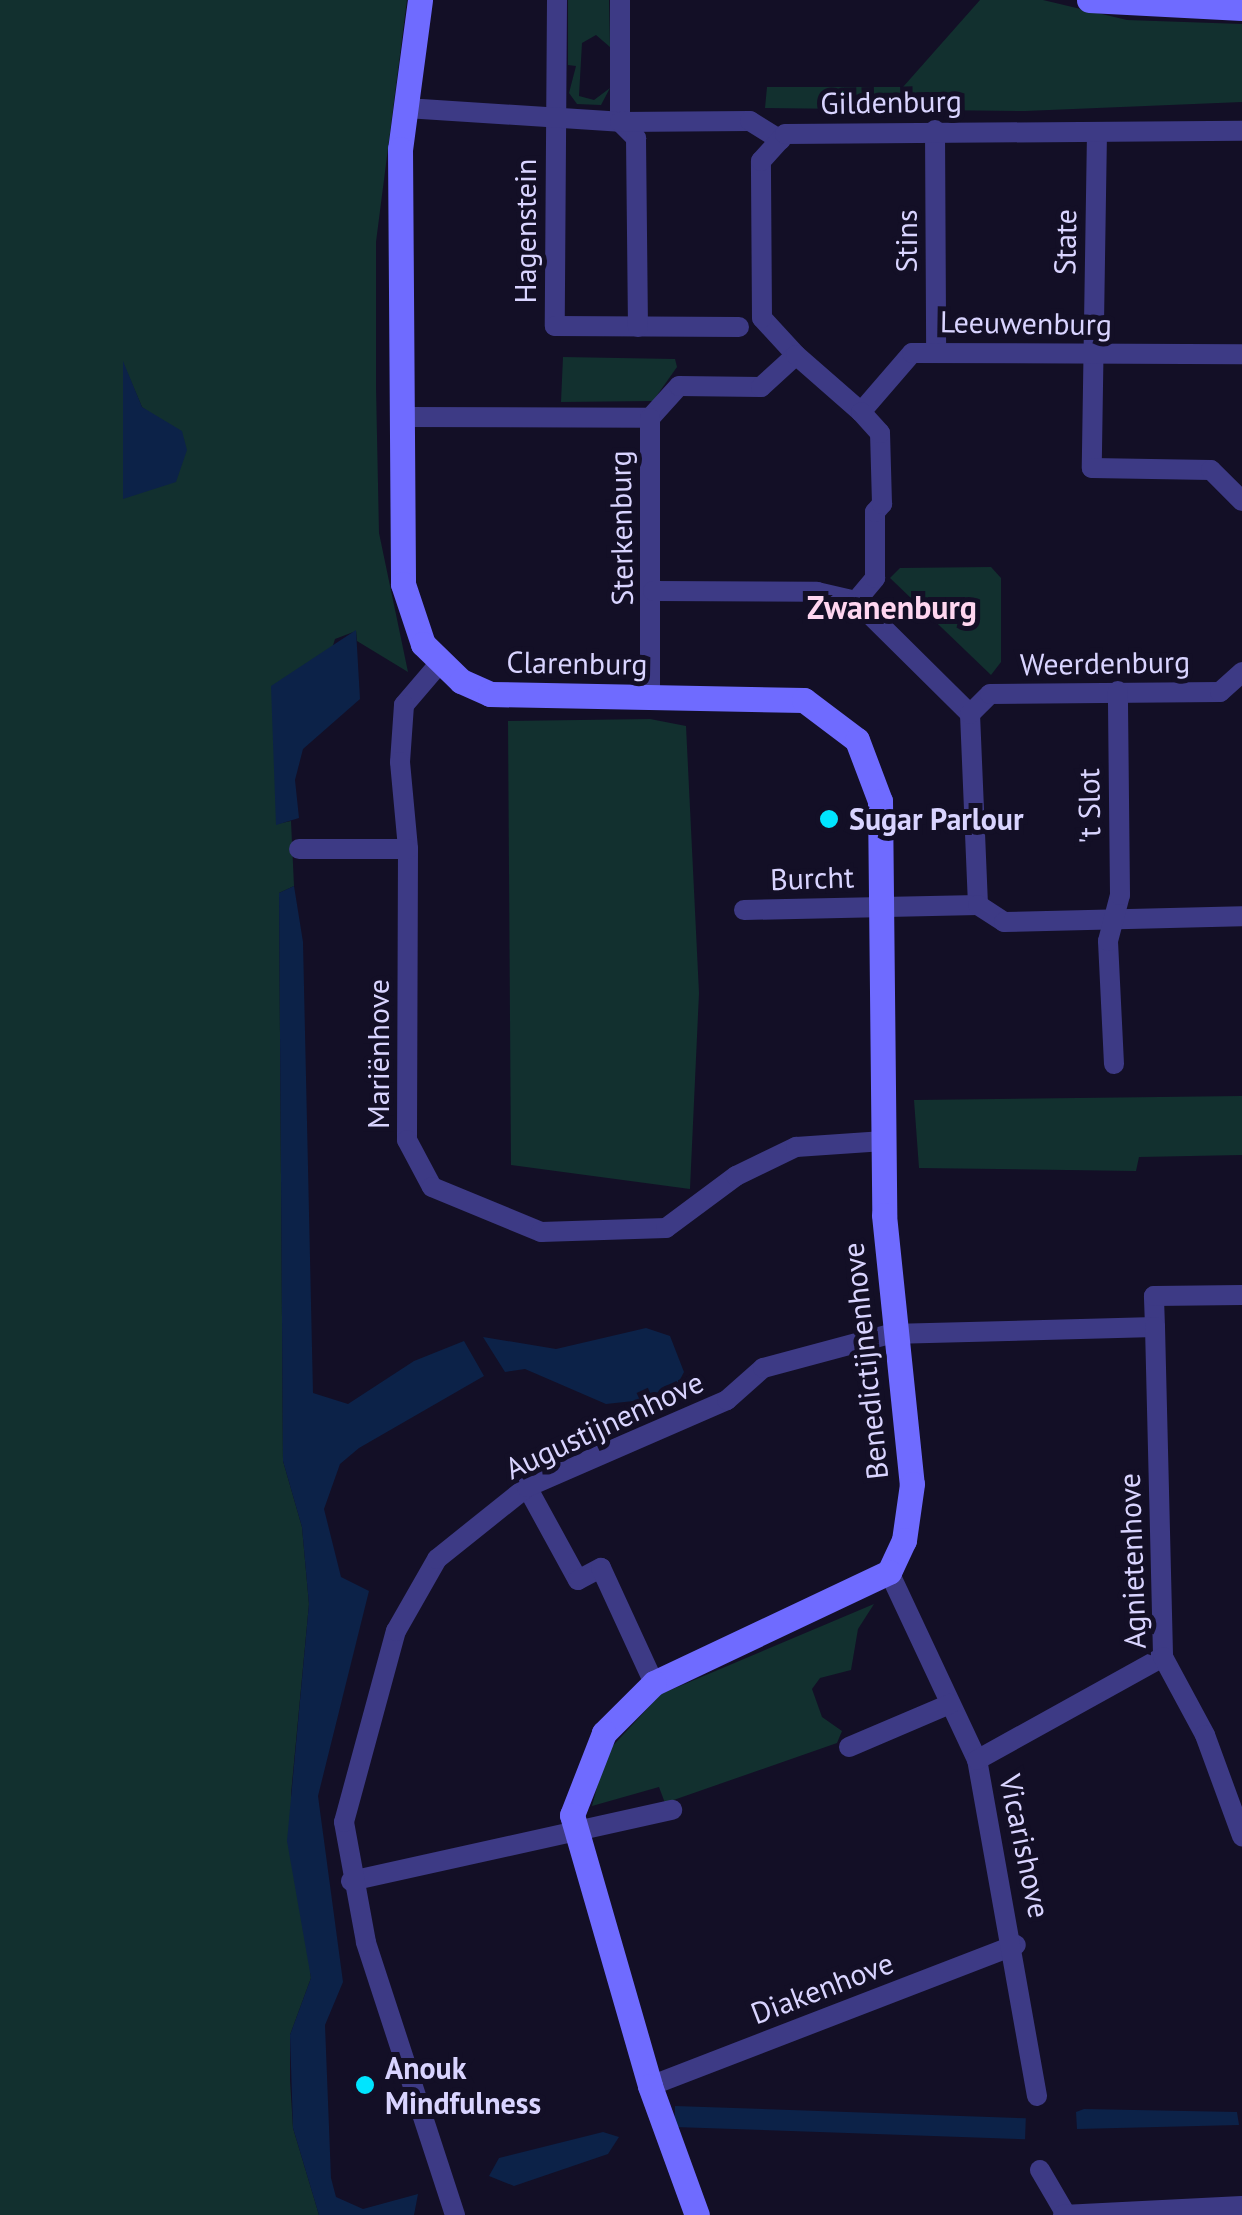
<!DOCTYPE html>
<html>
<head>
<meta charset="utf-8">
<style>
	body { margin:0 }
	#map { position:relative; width:1242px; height:2215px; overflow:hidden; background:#130f26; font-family:"PT Sans",sans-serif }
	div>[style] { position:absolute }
	.green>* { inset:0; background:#12302f }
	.water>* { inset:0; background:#0c2248; transform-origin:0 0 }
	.street>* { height:20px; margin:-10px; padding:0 10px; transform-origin:10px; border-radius:10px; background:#3d3a85 }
	.secondary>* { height:25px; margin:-12.5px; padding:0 12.5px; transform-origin:12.5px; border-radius:12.5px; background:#6f6bff }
	.dots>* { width:28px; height:28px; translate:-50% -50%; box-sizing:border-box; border:5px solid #130f26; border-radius:50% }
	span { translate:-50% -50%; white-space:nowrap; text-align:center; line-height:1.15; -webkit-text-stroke:10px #130f26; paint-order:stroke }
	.street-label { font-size:30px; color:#d9d4ff }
	.poi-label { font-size:30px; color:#d9d4ff; font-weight:700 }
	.left { translate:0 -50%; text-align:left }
	.neighbourhood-label { font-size:32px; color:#ffd6f0; font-weight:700 }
</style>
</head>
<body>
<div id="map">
	<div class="green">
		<i style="clip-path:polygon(evenodd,0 0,407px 0,376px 242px,376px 387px,379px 533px,408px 672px,357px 641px,356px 631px,335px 639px,277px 824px,291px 821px,294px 886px,279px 893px,283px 1461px,302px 1527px,309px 1604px,291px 1794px,311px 1978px,290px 2035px,290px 2080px,293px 2128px,319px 2215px,0 2215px,0 0,124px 365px,142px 407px,172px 430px,124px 498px,124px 365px)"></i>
		<i style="clip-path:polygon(568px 0,609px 0,610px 47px,596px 35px,582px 43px,579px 96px,594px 100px,610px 88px,601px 105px,577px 104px,569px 93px,576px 66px,568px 65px)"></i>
		<i style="clip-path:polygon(980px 0,1043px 0,1127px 20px,1242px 24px,1242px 102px,1025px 111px,765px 108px,767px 87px,903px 87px)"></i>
		<i style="clip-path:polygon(563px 357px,675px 359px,677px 367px,653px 401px,561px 402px)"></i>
		<i style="clip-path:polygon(991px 567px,1001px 578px,1001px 662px,991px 675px,890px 578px,900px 568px)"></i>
		<i style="clip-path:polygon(650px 719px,686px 726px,699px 993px,690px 1189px,511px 1165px,508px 721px)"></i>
		<i style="clip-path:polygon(1242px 1096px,1242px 1155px,1139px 1157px,1136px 1171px,919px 1168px,914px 1100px)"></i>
		<i style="clip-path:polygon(874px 1604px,858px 1629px,851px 1670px,820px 1678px,812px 1689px,822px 1717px,842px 1731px,837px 1743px,665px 1803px,659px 1787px,592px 1806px,606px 1753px,661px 1694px)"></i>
	</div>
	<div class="water">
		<i style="clip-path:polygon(123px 361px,142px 407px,182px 431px,187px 450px,176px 482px,123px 499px)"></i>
		<i style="clip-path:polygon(356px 630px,360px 699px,303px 749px,295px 780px,299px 818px,276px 825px,271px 686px)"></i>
		<i style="clip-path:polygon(294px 886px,303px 942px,313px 1393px,348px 1404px,414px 1361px,464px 1341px,484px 1376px,359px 1448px,340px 1464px,324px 1509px,341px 1577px,369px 1591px,318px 1796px,343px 1982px,325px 2025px,331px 2178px,336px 2197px,363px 2209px,418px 2194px,414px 2215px,319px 2215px,293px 2128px,290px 2035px,311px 1978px,287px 1841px,309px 1604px,302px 1527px,283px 1461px,279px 893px)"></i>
		<i style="clip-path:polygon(646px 1328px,670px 1336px,684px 1372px,676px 1387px,652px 1399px,606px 1404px,525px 1369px,505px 1372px,483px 1337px,556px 1349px)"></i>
		<i style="left:675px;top:2106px;width:351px;height:21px;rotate:2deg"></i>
		<i style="clip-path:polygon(1084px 2109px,1237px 2112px,1239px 2125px,1077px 2129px,1076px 2112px)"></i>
		<i style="clip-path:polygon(603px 2132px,619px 2137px,608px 2154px,514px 2186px,489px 2176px,499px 2158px)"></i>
	</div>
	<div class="street">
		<i style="left:557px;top:0;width:326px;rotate:90.4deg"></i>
		<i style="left:555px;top:326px;width:184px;rotate:0.3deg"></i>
		<i style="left:620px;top:0;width:122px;rotate:90deg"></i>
		<i style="left:620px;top:122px;width:23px;rotate:45deg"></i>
		<i style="left:636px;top:138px;width:189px;rotate:89.4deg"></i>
		<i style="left:406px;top:108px;width:214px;rotate:3.7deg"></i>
		<i style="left:620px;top:122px;width:130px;rotate:-0.4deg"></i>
		<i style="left:750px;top:121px;width:36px;rotate:32deg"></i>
		<i style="left:935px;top:130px;width:221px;rotate:89.7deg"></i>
		<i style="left:1097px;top:132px;width:336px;rotate:90.9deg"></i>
		<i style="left:1092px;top:468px;width:119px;rotate:1deg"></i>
		<i style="left:1211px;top:470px;width:44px;rotate:45deg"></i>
		<i style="left:796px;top:355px;width:50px;rotate:-132.6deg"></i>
		<i style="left:762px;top:318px;width:157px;rotate:-90.4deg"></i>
		<i style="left:761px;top:161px;width:36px;rotate:-48deg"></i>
		<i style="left:785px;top:134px;width:457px;rotate:-0.4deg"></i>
		<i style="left:404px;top:417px;width:246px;rotate:0.2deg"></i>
		<i style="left:650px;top:418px;width:43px;rotate:-47.8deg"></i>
		<i style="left:679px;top:386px;width:82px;rotate:0.7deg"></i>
		<i style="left:761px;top:387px;width:47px;rotate:-42.4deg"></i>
		<i style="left:796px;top:355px;width:86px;rotate:41.2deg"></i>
		<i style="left:861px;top:412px;width:78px;rotate:-49.2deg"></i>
		<i style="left:912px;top:353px;width:330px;rotate:0.2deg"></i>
		<i style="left:650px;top:418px;width:279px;rotate:90deg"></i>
		<i style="left:653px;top:591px;width:164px;rotate:0.3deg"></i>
		<i style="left:817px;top:592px;width:40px;rotate:13deg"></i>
		<i style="left:856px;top:601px;width:161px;rotate:44.7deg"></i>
		<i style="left:970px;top:714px;width:191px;rotate:87.6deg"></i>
		<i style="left:856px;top:601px;width:30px;rotate:-50deg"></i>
		<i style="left:875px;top:578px;width:66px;rotate:-90deg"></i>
		<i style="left:875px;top:512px;width:11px;rotate:-49deg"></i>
		<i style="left:882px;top:504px;width:71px;rotate:-91.6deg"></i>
		<i style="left:880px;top:433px;width:28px;rotate:-132deg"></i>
		<i style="left:439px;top:664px;width:54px;rotate:130.5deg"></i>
		<i style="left:404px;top:705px;width:57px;rotate:94deg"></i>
		<i style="left:400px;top:762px;width:87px;rotate:84.7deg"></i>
		<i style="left:408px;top:849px;width:291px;rotate:90.2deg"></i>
		<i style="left:407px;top:1140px;width:53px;rotate:62deg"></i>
		<i style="left:432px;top:1187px;width:118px;rotate:22.4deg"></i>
		<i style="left:541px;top:1232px;width:125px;rotate:-1.8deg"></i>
		<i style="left:666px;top:1228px;width:87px;rotate:-36.6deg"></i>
		<i style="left:736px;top:1176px;width:67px;rotate:-25.8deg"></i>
		<i style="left:796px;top:1147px;width:88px;rotate:-3.9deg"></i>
		<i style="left:970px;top:714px;width:28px;rotate:-45deg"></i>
		<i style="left:990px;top:694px;width:230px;rotate:-0.5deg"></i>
		<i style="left:1220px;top:692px;width:30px;rotate:-42deg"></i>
		<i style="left:299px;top:849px;width:109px"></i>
		<i style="left:744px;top:910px;width:234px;rotate:-1.2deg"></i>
		<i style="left:978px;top:905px;width:31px;rotate:33deg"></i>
		<i style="left:1004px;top:922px;width:238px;rotate:-1.4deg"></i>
		<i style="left:1114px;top:1064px;width:123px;rotate:-92.8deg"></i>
		<i style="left:1108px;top:941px;width:48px;rotate:-75.4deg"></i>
		<i style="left:1120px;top:895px;width:204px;rotate:-90.6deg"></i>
		<i style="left:1155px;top:1327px;width:31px;rotate:-92deg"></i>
		<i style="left:1154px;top:1296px;width:88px;rotate:-0.7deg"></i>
		<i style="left:527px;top:1487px;width:106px;rotate:61.3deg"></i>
		<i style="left:578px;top:1580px;width:26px;rotate:-28deg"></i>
		<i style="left:601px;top:1568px;width:127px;rotate:65.3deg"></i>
		<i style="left:889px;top:1572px;width:208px;rotate:64.9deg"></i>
		<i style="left:849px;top:1747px;width:110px;rotate:-23.1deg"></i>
		<i style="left:351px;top:1881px;width:329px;rotate:-12.5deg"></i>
		<i style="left:650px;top:2086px;width:392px;rotate:-21.1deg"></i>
		<i style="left:1037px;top:2096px;width:341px;rotate:-100.1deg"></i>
		<i style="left:977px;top:1760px;width:213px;rotate:-29deg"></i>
		<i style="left:1040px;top:2170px;width:48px;rotate:59.7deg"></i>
		<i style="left:455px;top:2215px;width:287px;rotate:-108.1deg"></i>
		<i style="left:366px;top:1942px;width:122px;rotate:-100.4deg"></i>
		<i style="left:344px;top:1822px;width:198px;rotate:-74.8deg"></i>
		<i style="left:396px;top:1631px;width:83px;rotate:-60.3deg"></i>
		<i style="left:437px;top:1559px;width:115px;rotate:-38.7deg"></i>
		<i style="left:527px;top:1487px;width:218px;rotate:-23.5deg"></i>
		<i style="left:727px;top:1400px;width:48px;rotate:-41.6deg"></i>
		<i style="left:763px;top:1368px;width:131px;rotate:-15deg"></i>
		<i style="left:890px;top:1334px;width:265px;rotate:-1.5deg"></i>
		<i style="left:1155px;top:1327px;width:330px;rotate:88.6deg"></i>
		<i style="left:1163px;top:1657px;width:89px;rotate:61.7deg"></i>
		<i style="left:1205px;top:1735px;width:108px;rotate:69.9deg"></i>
		<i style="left:1063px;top:2215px;width:179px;rotate:-2.9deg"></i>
	</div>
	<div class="secondary">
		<i style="left:420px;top:0;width:150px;rotate:97.6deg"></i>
		<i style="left:400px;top:149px;width:435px;rotate:89.6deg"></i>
		<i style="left:403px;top:584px;width:63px;rotate:71.6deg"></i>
		<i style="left:423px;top:644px;width:53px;rotate:44.2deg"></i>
		<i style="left:461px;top:681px;width:32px;rotate:24deg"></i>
		<i style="left:490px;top:694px;width:314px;rotate:1.1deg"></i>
		<i style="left:804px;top:700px;width:66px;rotate:37deg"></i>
		<i style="left:857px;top:740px;width:65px;rotate:69.3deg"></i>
		<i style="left:880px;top:801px;width:414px;rotate:89.4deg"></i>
		<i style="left:884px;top:1215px;width:270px;rotate:84.1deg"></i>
		<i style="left:912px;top:1484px;width:57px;rotate:98.1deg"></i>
		<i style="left:904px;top:1540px;width:35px;rotate:115deg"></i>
		<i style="left:889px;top:1572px;width:260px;rotate:154.7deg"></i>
		<i style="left:654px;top:1683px;width:71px;rotate:135deg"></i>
		<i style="left:604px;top:1733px;width:88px;rotate:111.3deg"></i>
		<i style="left:572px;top:1815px;width:282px;rotate:73.9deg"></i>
		<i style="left:650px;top:2086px;width:137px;rotate:70deg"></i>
		<i style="left:1089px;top:0;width:153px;rotate:3deg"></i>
	</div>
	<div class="dots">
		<i style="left:829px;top:819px;background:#00e5ff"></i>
		<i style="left:365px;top:2085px;background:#00e5ff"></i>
	</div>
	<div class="street-label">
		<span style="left:891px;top:102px;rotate:-1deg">Gildenburg</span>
		<span style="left:525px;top:231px;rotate:-90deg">Hagenstein</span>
		<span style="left:906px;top:241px;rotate:-90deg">Stins</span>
		<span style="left:1065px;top:242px;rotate:-89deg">State</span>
		<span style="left:1026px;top:323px;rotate:1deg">Leeuwenburg</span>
		<span style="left:621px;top:528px;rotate:-91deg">Sterkenburg</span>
		<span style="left:577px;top:663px;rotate:1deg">Clarenburg</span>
		<span style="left:1105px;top:663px;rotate:-1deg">Weerdenburg</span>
		<span style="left:1089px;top:806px;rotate:-91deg">'t Slot</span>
		<span style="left:812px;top:878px;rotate:-2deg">Burcht</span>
		<span style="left:378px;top:1054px;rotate:-90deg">Mariënhove</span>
		<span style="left:865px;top:1361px;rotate:-96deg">Benedictijnenhove</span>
		<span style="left:604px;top:1425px;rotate:-25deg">Augustijnenhove</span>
		<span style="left:1132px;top:1561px;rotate:-92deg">Agnietenhove</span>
		<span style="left:1025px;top:1846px;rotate:78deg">Vicarishove</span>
		<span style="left:822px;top:1988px;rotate:-21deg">Diakenhove</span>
	</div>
	<div class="poi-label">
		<span class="left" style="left:849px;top:819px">Sugar Parlour</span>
		<span class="left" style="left:385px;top:2085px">Anouk<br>Mindfulness</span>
	</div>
	<div class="neighbourhood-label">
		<span style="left:892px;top:607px">Zwanenburg</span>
	</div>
</div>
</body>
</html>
